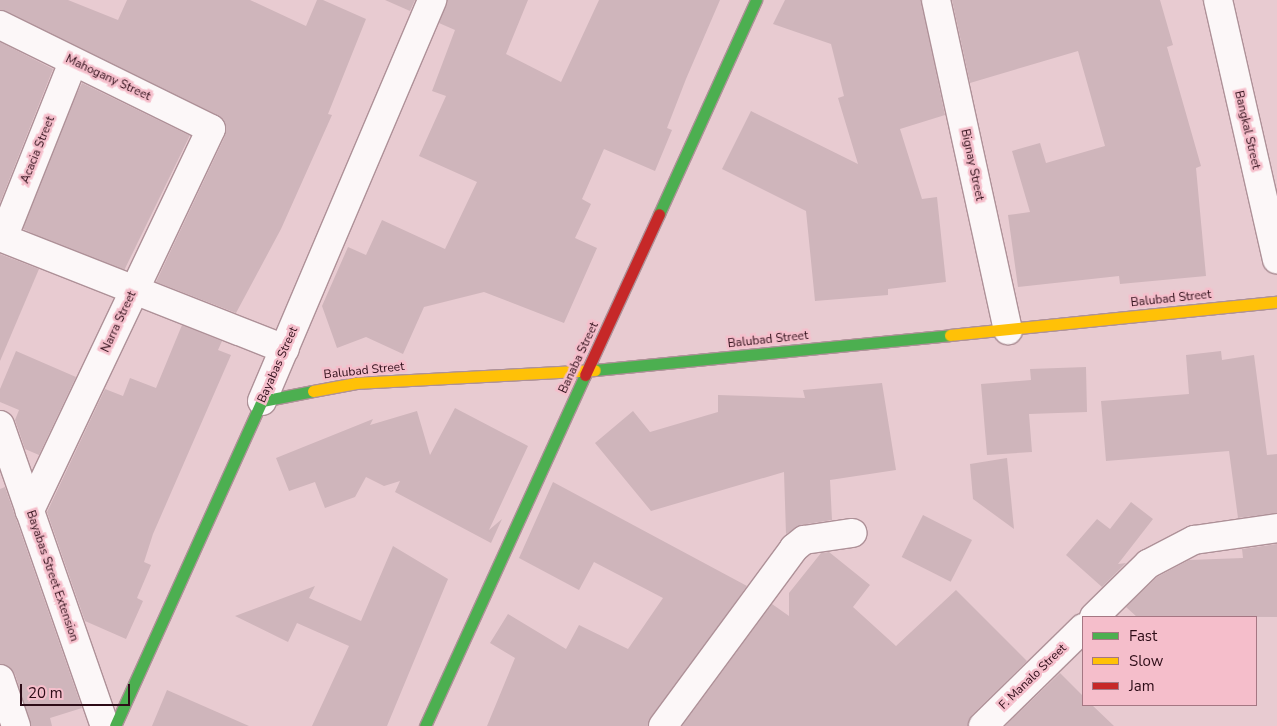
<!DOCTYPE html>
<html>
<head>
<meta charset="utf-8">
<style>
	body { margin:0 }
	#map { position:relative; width:1277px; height:726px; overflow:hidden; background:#e8cbd1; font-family:"Nunito Sans",sans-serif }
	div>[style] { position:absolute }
	.building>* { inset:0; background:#cfb5bb; transform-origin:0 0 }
	.roads { filter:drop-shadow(1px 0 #ae9198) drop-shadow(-1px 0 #ae9198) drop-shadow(0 1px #ae9198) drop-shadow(0 -1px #ae9198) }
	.street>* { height:28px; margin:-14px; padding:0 14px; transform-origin:14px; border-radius:14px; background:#fcf7f8 }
	.fast>* { height:11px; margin:-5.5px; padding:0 5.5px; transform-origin:5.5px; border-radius:5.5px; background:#4caf50 }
	.slow>* { height:11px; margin:-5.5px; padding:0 5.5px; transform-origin:5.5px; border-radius:5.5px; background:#ffc107 }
	.jam>* { height:11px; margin:-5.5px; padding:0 5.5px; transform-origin:5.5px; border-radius:5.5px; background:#c62828 }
	span { translate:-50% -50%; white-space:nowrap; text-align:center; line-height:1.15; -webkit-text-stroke:5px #f5becb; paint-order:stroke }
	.street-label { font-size:12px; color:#2d0c17 }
	.legend { position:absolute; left:1082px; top:616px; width:175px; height:90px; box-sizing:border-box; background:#f5becb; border:1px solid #a57783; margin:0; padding:6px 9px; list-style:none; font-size:15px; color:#2d0c17 }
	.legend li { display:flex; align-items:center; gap:10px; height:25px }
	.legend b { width:25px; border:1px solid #a57783 }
	.scale { position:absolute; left:20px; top:684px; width:110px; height:22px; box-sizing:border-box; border:2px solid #2d0c17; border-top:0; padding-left:6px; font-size:15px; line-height:18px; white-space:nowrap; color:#2d0c17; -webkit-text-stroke:4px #f5becb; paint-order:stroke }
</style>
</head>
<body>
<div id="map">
	<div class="building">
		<i style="clip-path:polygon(0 0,68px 0,118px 20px,127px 0,250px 0,306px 26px,317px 0,323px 0,366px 19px,328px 114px,332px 115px,281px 229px,236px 313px,156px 282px,225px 136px,224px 120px,0 10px)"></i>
		<i style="clip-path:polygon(385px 0,415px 0,410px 11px)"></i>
		<i style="clip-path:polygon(447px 0,528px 0,506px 54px,561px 82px,599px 0,720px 0,686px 79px,667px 128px,672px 130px,655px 171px,604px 149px,582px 199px,591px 204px,575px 238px,597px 248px,564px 323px,484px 292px,424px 307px,403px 354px,366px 337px,337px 348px,322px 306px,348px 247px,366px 255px,382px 220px,445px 249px,477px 182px,419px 156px,446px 96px,432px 91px,455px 30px,439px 23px)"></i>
		<i style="clip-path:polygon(785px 0,921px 0,945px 115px,900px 129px,922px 199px,937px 197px,946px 282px,888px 289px,888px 295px,815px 301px,806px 211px,722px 169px,751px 111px,858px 164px,838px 98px,844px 96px,831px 44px,773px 24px)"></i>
		<i style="clip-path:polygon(952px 0,1160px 0,1173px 45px,1167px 47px,1201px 166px,1196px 168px,1206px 276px,1120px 284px,1119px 276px,1018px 287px,1008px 215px,1030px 212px,1012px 151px,1040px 143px,1046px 163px,1105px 146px,1078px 51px,970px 83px)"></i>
		<i style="clip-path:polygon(0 42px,53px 69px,0 203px)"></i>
		<i style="left:82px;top:83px;width:120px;height:157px;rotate:26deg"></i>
		<i style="clip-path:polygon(0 254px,39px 269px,0 361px)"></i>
		<i style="clip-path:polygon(182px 325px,222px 341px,218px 350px,231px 355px,153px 534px,144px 562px,151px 565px,137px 598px,143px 601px,126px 639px,85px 621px,47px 512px,105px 389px,123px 396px,130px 378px,156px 388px)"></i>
		<i style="clip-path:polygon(16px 351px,76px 377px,39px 455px,25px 449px,15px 420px,19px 410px,0 402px,0 389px)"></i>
		<i style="clip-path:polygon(1221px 351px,1222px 360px,1254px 355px,1267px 455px,1277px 454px,1277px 513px,1238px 518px,1229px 451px,1106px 461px,1101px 401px,1189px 394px,1186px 355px)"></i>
		<i style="clip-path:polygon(1086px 367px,1087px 412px,1029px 414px,1032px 452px,987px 455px,981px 384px,1031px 380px,1030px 369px)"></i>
		<i style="clip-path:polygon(882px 383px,896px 470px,830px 480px,832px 520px,801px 525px,786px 534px,784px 472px,651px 511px,595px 443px,633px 411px,650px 432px,718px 412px,718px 395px,805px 398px,803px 390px)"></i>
		<i style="clip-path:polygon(455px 408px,528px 446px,489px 530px,502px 519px,491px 543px,395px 492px,400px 481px,384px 486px,366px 477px,355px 497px,325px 508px,315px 482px,289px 491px,276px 458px,373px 419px,370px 425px,417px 411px,430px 455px)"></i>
		<i style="clip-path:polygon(1007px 458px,1014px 529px,973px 499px,970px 464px)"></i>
		<i style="clip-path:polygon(553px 482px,747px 586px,648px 726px,487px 726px,515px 658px,490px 643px,508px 614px,566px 649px,579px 625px,628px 649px,663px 598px,594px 562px,579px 590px,519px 558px)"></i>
		<i style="clip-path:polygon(5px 487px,82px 708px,50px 718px,52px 726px,31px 726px,15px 674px,0 664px,0 489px)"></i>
		<i style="clip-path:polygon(1131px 502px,1153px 519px,1118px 564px,1126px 563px,1102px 587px,1066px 555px,1097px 519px,1110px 529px)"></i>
		<i style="left:923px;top:515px;width:55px;height:47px;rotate:27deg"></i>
		<i style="clip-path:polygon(1277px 544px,1277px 617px,1137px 617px,1126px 607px,1157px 577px,1189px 560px,1243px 558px,1242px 549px)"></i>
		<i style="clip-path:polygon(393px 546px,448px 579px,387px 726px,312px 726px,349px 646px,297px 623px,288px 642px,235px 616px,315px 586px,309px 598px,361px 621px)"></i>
		<i style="clip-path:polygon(829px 552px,870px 585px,853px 607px,896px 646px,956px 590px,1027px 661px,972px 715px,968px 726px,682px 726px,772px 604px,789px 616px,789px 593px,821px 553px)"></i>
		<i style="clip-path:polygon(1060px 673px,1083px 696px,1083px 705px,1092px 705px,1114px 726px,1005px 726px)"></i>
		<i style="clip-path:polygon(167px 690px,249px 726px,152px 726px)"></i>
	</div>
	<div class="roads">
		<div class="street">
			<i style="left:936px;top:0;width:338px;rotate:77.7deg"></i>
			<i style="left:1218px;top:0;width:266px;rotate:77.2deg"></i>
			<i style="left:0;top:25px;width:235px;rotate:26.2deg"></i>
			<i style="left:211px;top:129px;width:423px;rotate:115.4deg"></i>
			<i style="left:0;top:237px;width:306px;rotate:21.5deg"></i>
			<i style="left:3px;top:238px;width:189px;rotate:-68.3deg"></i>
			<i style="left:262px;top:401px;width:436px;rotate:-67deg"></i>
			<i style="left:0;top:425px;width:319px;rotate:70.8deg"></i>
			<i style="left:1094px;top:617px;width:76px;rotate:-44.5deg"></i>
			<i style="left:1148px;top:564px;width:52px;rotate:-27.6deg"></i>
			<i style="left:1194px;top:540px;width:84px;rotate:-8.2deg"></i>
			<i style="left:0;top:679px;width:50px;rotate:71.2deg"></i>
			<i style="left:663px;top:726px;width:221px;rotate:-53.6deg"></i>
			<i style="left:794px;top:548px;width:13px;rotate:-39deg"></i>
			<i style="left:804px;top:540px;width:49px;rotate:-8.3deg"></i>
			<i style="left:983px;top:726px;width:140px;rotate:-44.4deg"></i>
		</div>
		<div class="fast">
			<i style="left:659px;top:214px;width:235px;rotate:-65.6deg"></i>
			<i style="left:595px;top:370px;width:357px;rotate:-5.6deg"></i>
			<i style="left:115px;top:726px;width:357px;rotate:-65.7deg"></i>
			<i style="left:262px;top:401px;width:52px;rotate:-11.1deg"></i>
			<i style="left:425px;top:726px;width:386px;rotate:-65.5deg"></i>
		</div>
		<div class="slow">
			<i style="left:950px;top:335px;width:329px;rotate:-5.8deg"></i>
			<i style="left:313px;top:391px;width:44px;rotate:-10.5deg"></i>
			<i style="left:356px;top:383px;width:239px;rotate:-3.1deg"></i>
		</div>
		<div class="jam">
			<i style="left:585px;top:375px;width:177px;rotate:-65.3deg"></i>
		</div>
	</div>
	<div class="street-label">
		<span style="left:108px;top:78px;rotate:25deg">Mahogany Street</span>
		<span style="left:1247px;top:130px;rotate:77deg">Bangkal Street</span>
		<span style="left:38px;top:150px;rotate:-68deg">Acacia Street</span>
		<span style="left:972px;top:165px;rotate:78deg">Bignay Street</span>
		<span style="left:1171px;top:299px;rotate:-6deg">Balubad Street</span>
		<span style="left:119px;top:322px;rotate:-65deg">Narra Street</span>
		<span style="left:768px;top:340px;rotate:-6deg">Balubad Street</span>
		<span style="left:579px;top:358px;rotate:-65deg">Banaba Street</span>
		<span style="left:278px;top:365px;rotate:-66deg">Bayabas Street</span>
		<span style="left:364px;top:371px;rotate:-6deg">Balubad Street</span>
		<span style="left:52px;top:576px;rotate:71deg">Bayabas Street Extension</span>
		<span style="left:1033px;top:677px;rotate:-44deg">F. Manalo Street</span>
	</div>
	<ul class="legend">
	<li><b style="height:6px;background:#4caf50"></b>Fast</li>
	<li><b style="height:6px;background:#ffc107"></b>Slow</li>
	<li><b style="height:6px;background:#c62828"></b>Jam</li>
	</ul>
	<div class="scale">20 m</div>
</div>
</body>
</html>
